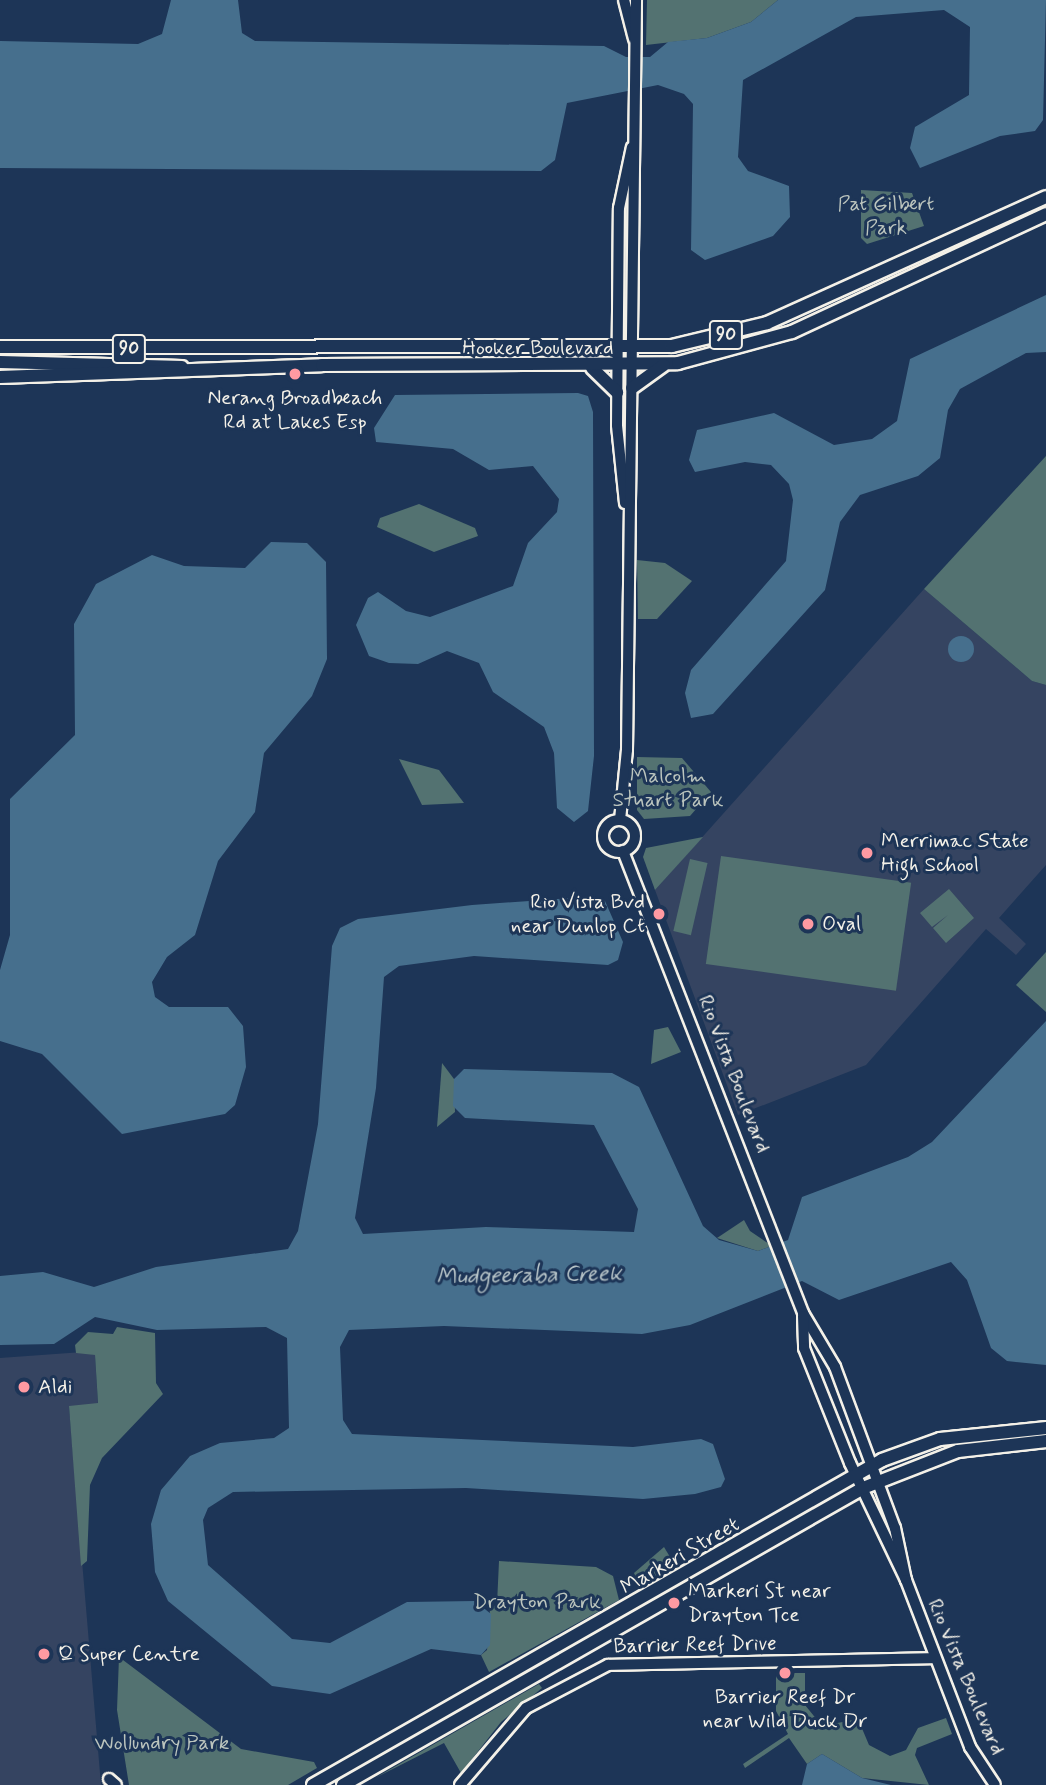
<!DOCTYPE html>
<html>
<head>
<meta charset="utf-8">
<style>
	body { margin:0 }
	#map { position:relative; width:1046px; height:1785px; overflow:hidden; background:#1d3557; font-family:Mynerve,sans-serif }
	div>[style] { position:absolute }
	.built>* { inset:0; background:#354461 }
	.green>* { inset:0; background:#537271; transform-origin:0 0 }
	.water>* { inset:0; background:#466f8d }
	.round { border-radius:50% }
	.roads { filter:drop-shadow(2px 0 #f4f1e8) drop-shadow(-2px 0 #f4f1e8) drop-shadow(0 2px #f4f1e8) drop-shadow(0 -2px #f4f1e8) }
	.tertiary>* { height:10px; margin:-5px; padding:0 5px; transform-origin:5px; border-radius:5px; background:#1d3557 }
	.tertiary>.ring { margin:-5px; padding:0; box-sizing:content-box; background:none; border:10px solid #1d3557; border-radius:50% }
	.secondary>* { height:12px; margin:-6px; padding:0 6px; transform-origin:6px; border-radius:6px; background:#1d3557 }
	.primary>* { height:12px; margin:-6px; padding:0 6px; transform-origin:6px; border-radius:6px; background:#1d3557 }
	.dots>* { width:19px; height:19px; translate:-50% -50%; box-sizing:border-box; border:4px solid #1d3557; border-radius:50% }
	span { translate:-50% -50%; white-space:nowrap; text-align:center; line-height:1.15; -webkit-text-stroke:6px #1d3557; paint-order:stroke }
	.shield-label span { padding:2px 5px; background:#1d3557; border:2px solid; border-radius:5px; -webkit-text-stroke-width:0 }
	.shield-label { font-size:19px; color:#f4f1e8; font-weight:700 }
	.park-label { font-size:21px; color:#bcc5be }
	.street-label { font-size:21px; color:#f4f1e8 }
	.poi-label { font-size:21px; color:#f4f1e8 }
	.left { translate:0 -50%; text-align:left }
	.right { translate:-100% -50%; text-align:right }
	.water-label { font-size:23px; color:#b7c4c8; font-style:italic }
</style>
</head>
<body>
<div id="map">
	<div class="built">
		<i style="clip-path:polygon(924px 589px,1032px 681px,1046px 685px,1046px 865px,999px 918px,1026px 944px,1016px 955px,986px 929px,866px 1065px,738px 1115px,655px 890px)"></i>
		<i style="clip-path:polygon(83px 1352px,95px 1355px,98px 1404px,69px 1407px,101px 1785px,0 1785px,0 1358px)"></i>
	</div>
	<div class="green">
		<i style="clip-path:polygon(647px 0,778px 0,751px 22px,707px 38px,646px 45px)"></i>
		<i style="clip-path:polygon(861px 190px,912px 193px,924px 226px,867px 244px,861px 238px)"></i>
		<i style="clip-path:polygon(1046px 456px,1046px 685px,1032px 681px,924px 589px)"></i>
		<i style="clip-path:polygon(419px 504px,475px 528px,478px 536px,434px 552px,377px 527px,380px 518px)"></i>
		<i style="clip-path:polygon(637px 560px,665px 563px,692px 581px,657px 619px,638px 619px)"></i>
		<i style="clip-path:polygon(637px 757px,682px 758px,711px 792px,690px 816px,644px 819px,637px 810px)"></i>
		<i style="clip-path:polygon(399px 759px,439px 770px,464px 803px,422px 805px)"></i>
		<i style="clip-path:polygon(703px 837px,655px 890px,643px 857px,646px 848px)"></i>
		<i style="left:721px;top:856px;width:192px;height:109px;rotate:8deg"></i>
		<i style="left:690px;top:859px;width:18px;height:74px;rotate:13deg"></i>
		<i style="clip-path:polygon(949px 889px,974px 918px,946px 943px,933px 928px,948px 915px,932px 927px,920px 913px)"></i>
		<i style="clip-path:polygon(1046px 952px,1046px 1012px,1016px 985px)"></i>
		<i style="clip-path:polygon(668px 1027px,681px 1052px,651px 1064px,654px 1030px)"></i>
		<i style="clip-path:polygon(442px 1063px,454px 1079px,455px 1112px,437px 1127px)"></i>
		<i style="clip-path:polygon(744px 1220px,750px 1231px,772px 1246px,758px 1251px,717px 1238px)"></i>
		<i style="clip-path:polygon(117px 1327px,155px 1333px,156px 1383px,163px 1394px,102px 1458px,90px 1485px,87px 1561px,81px 1566px,69px 1406px,98px 1403px,95px 1355px,76px 1353px,75px 1345px,88px 1332px,113px 1334px)"></i>
		<i style="clip-path:polygon(664px 1547px,676px 1567px,639px 1584px,634px 1573px)"></i>
		<i style="clip-path:polygon(499px 1561px,596px 1567px,613px 1576px,619px 1600px,489px 1672px,481px 1655px,487px 1650px,490px 1609px,497px 1604px)"></i>
		<i style="clip-path:polygon(119px 1657px,241px 1749px,314px 1762px,317px 1768px,288px 1785px,129px 1785px,117px 1710px)"></i>
		<i style="clip-path:polygon(787px 1673px,805px 1673px,805px 1705px,822px 1726px,858px 1719px,869px 1745px,890px 1756px,906px 1750px,918px 1728px,946px 1718px,952px 1734px,917px 1748px,915px 1755px,929px 1785px,862px 1778px,822px 1754px,807px 1764px,789px 1738px,745px 1768px,743px 1764px,788px 1734px,776px 1711px,776px 1675px)"></i>
		<i style="clip-path:polygon(539px 1684px,542px 1688px,501px 1722px,461px 1773px,444px 1743px,375px 1778px)"></i>
	</div>
	<div class="water">
		<i style="clip-path:polygon(171px 0,238px 0,242px 33px,255px 41px,604px 46px,626px 57px,650px 57px,668px 42px,707px 38px,751px 22px,778px 0,1046px 0,1043px 120px,1035px 131px,1000px 136px,920px 168px,910px 148px,915px 127px,969px 95px,970px 27px,944px 10px,856px 17px,743px 80px,738px 157px,748px 171px,789px 186px,790px 217px,773px 236px,705px 260px,691px 250px,693px 104px,684px 94px,658px 85px,567px 103px,555px 160px,541px 171px,0 168px,0 41px,138px 44px,162px 34px)"></i>
		<i style="clip-path:polygon(1046px 295px,1046px 352px,1026px 353px,960px 389px,948px 410px,940px 458px,918px 476px,860px 495px,840px 522px,825px 590px,713px 714px,691px 718px,685px 693px,691px 670px,786px 561px,793px 500px,789px 484px,771px 465px,745px 462px,695px 472px,689px 460px,697px 430px,774px 413px,834px 445px,872px 439px,897px 421px,910px 359px)"></i>
		<i style="clip-path:polygon(578px 393px,588px 396px,593px 412px,594px 756px,588px 811px,574px 822px,557px 808px,554px 753px,544px 727px,493px 692px,479px 663px,447px 651px,418px 664px,389px 663px,369px 656px,356px 625px,368px 598px,378px 592px,406px 611px,430px 617px,513px 586px,528px 543px,557px 512px,559px 499px,533px 466px,489px 470px,453px 449px,376px 442px,374px 428px,395px 395px)"></i>
		<i style="clip-path:polygon(271px 542px,307px 543px,326px 562px,327px 659px,312px 696px,264px 753px,255px 812px,218px 861px,195px 935px,167px 957px,152px 982px,155px 997px,169px 1007px,228px 1007px,243px 1026px,246px 1067px,235px 1105px,225px 1114px,122px 1134px,42px 1054px,0 1041px,0 970px,10px 935px,10px 799px,75px 735px,74px 624px,96px 584px,152px 555px,184px 566px,245px 568px)"></i>
		<i class="round" style="left:948px;top:636px;width:26px;height:26px"></i>
		<i style="clip-path:polygon(586px 897px,605px 901px,623px 942px,618px 960px,608px 965px,474px 956px,399px 966px,384px 977px,376px 1088px,355px 1218px,363px 1234px,486px 1227px,634px 1232px,638px 1209px,594px 1125px,465px 1118px,453px 1106px,454px 1079px,464px 1069px,612px 1073px,639px 1087px,703px 1226px,719px 1240px,758px 1251px,788px 1240px,802px 1197px,908px 1157px,932px 1142px,1046px 1021px,1046px 1365px,1007px 1361px,991px 1348px,967px 1280px,951px 1262px,839px 1300px,802px 1281px,690px 1325px,642px 1334px,444px 1326px,349px 1330px,340px 1347px,343px 1420px,352px 1434px,633px 1447px,701px 1439px,713px 1444px,725px 1479px,721px 1487px,695px 1494px,643px 1499px,466px 1488px,233px 1492px,208px 1508px,203px 1520px,208px 1565px,292px 1639px,330px 1643px,407px 1602px,475px 1601px,491px 1614px,490px 1645px,481px 1655px,431px 1649px,330px 1694px,272px 1686px,168px 1601px,155px 1572px,151px 1524px,161px 1490px,190px 1456px,220px 1443px,274px 1438px,289px 1428px,287px 1338px,266px 1327px,157px 1330px,95px 1317px,54px 1344px,0 1345px,0 1276px,43px 1272px,94px 1287px,156px 1267px,288px 1249px,298px 1231px,318px 1124px,332px 946px,340px 928px,358px 919px,472px 905px)"></i>
		<i style="clip-path:polygon(822px 1754px,862px 1778px,891px 1785px,802px 1785px,807px 1764px)"></i>
	</div>
	<div class="roads">
		<div class="tertiary">
			<i style="left:624px;top:0;width:40px;rotate:75.6deg"></i>
			<i style="left:625px;top:503px;width:78px;rotate:-95.9deg"></i>
			<i style="left:617px;top:425px;width:217px;rotate:-89.5deg"></i>
			<i style="left:619px;top:208px;width:62px;rotate:-78deg"></i>
			<i style="left:620px;top:820px;width:70px;rotate:-84.3deg"></i>
			<i style="left:627px;top:750px;width:750px;rotate:-89.31deg"></i>
			<i class="ring" style="left:603px;top:820px;width:22px;height:22px"></i>
			<i style="left:623px;top:851px;width:496px;rotate:68.7deg"></i>
			<i style="left:803px;top:1313px;width:63px;rotate:59.3deg"></i>
			<i style="left:835px;top:1367px;width:172px;rotate:69.6deg"></i>
			<i style="left:895px;top:1528px;width:53px;rotate:78.1deg"></i>
			<i style="left:803px;top:1316px;width:32px;rotate:88deg"></i>
			<i style="left:804px;top:1348px;width:124px;rotate:68.2deg"></i>
			<i style="left:850px;top:1463px;width:130px;rotate:64.4deg"></i>
			<i style="left:906px;top:1580px;width:179px;rotate:69deg"></i>
			<i style="left:970px;top:1747px;width:45px;rotate:56.7deg"></i>
			<i style="left:109px;top:1779px;width:9px;rotate:41deg"></i>
			<i style="left:460px;top:1785px;width:101px;rotate:-49.4deg"></i>
			<i style="left:526px;top:1708px;width:93px;rotate:-27.7deg"></i>
			<i style="left:608px;top:1665px;width:327px;rotate:-1.2deg"></i>
		</div>
		<div class="secondary">
			<i style="left:313px;top:1785px;width:655px;rotate:-29.73deg"></i>
			<i style="left:882px;top:1460px;width:62px;rotate:-19.9deg"></i>
			<i style="left:940px;top:1439px;width:107px;rotate:-5.9deg"></i>
			<i style="left:343px;top:1785px;width:599px;rotate:-29.73deg"></i>
			<i style="left:863px;top:1488px;width:102px;rotate:-21.3deg"></i>
			<i style="left:958px;top:1451px;width:89px;rotate:-6.5deg"></i>
		</div>
		<div class="primary">
			<i style="left:0;top:347px;width:672px;rotate:-0.09deg"></i>
			<i style="left:672px;top:346px;width:98px;rotate:-13.6deg"></i>
			<i style="left:767px;top:323px;width:306px;rotate:-24.3deg"></i>
			<i style="left:0;top:362px;width:182px;rotate:1.6deg"></i>
			<i style="left:592px;top:368px;width:35px;rotate:44deg"></i>
			<i style="left:0;top:377px;width:322px;rotate:-2.1deg"></i>
			<i style="left:322px;top:365px;width:356px;rotate:-0.3deg"></i>
			<i style="left:678px;top:363px;width:118px;rotate:-15.2deg"></i>
			<i style="left:792px;top:332px;width:280px;rotate:-24.9deg"></i>
			<i style="left:632px;top:388px;width:39px;rotate:-36deg"></i>
		</div>
	</div>
	<div class="dots">
		<i style="left:295px;top:374px;background:#ff9aa2"></i>
		<i style="left:867px;top:853px;background:#ff9aa2"></i>
		<i style="left:659px;top:914px;background:#ff9aa2"></i>
		<i style="left:808px;top:924px;background:#ff9aa2"></i>
		<i style="left:24px;top:1387px;background:#ff9aa2"></i>
		<i style="left:674px;top:1603px;background:#ff9aa2"></i>
		<i style="left:44px;top:1654px;background:#ff9aa2"></i>
		<i style="left:785px;top:1673px;background:#ff9aa2"></i>
	</div>
	<div class="shield-label">
		<span style="left:726px;top:335px">90</span>
		<span style="left:129px;top:349px">90</span>
	</div>
	<div class="park-label">
		<span style="left:886px;top:216px">Pat Gilbert<br>Park</span>
		<span style="left:668px;top:788px">Malcolm<br>Stuart Park</span>
		<span style="left:537px;top:1602px">Drayton Park</span>
		<span style="left:162px;top:1743px">Wollundry Park</span>
	</div>
	<div class="street-label">
		<span style="left:538px;top:348px">Hooker Boulevard</span>
		<span style="left:734px;top:1074px;rotate:69deg">Rio Vista Boulevard</span>
		<span style="left:680px;top:1556px;rotate:-30deg">Markeri Street</span>
		<span style="left:695px;top:1645px;rotate:-1deg">Barrier Reef Drive</span>
		<span style="left:966px;top:1677px;rotate:67deg">Rio Vista Boulevard</span>
	</div>
	<div class="poi-label">
		<span style="left:295px;top:410px">Nerang Broadbeach<br>Rd at Lakes Esp</span>
		<span class="left" style="left:881px;top:853px">Merrimac State<br>High School</span>
		<span class="right" style="left:645px;top:914px">Rio Vista Bvd<br>near Dunlop Ct</span>
		<span class="left" style="left:822px;top:924px">Oval</span>
		<span class="left" style="left:38px;top:1387px">Aldi</span>
		<span class="left" style="left:688px;top:1603px">Markeri St near<br>Drayton Tce</span>
		<span class="left" style="left:58px;top:1654px">Q Super Centre</span>
		<span style="left:785px;top:1709px">Barrier Reef Dr<br>near Wild Duck Dr</span>
	</div>
	<div class="water-label">
		<span style="left:529px;top:1276px;rotate:-1deg">Mudgeeraba Creek</span>
	</div>
</div>
</body>
</html>
